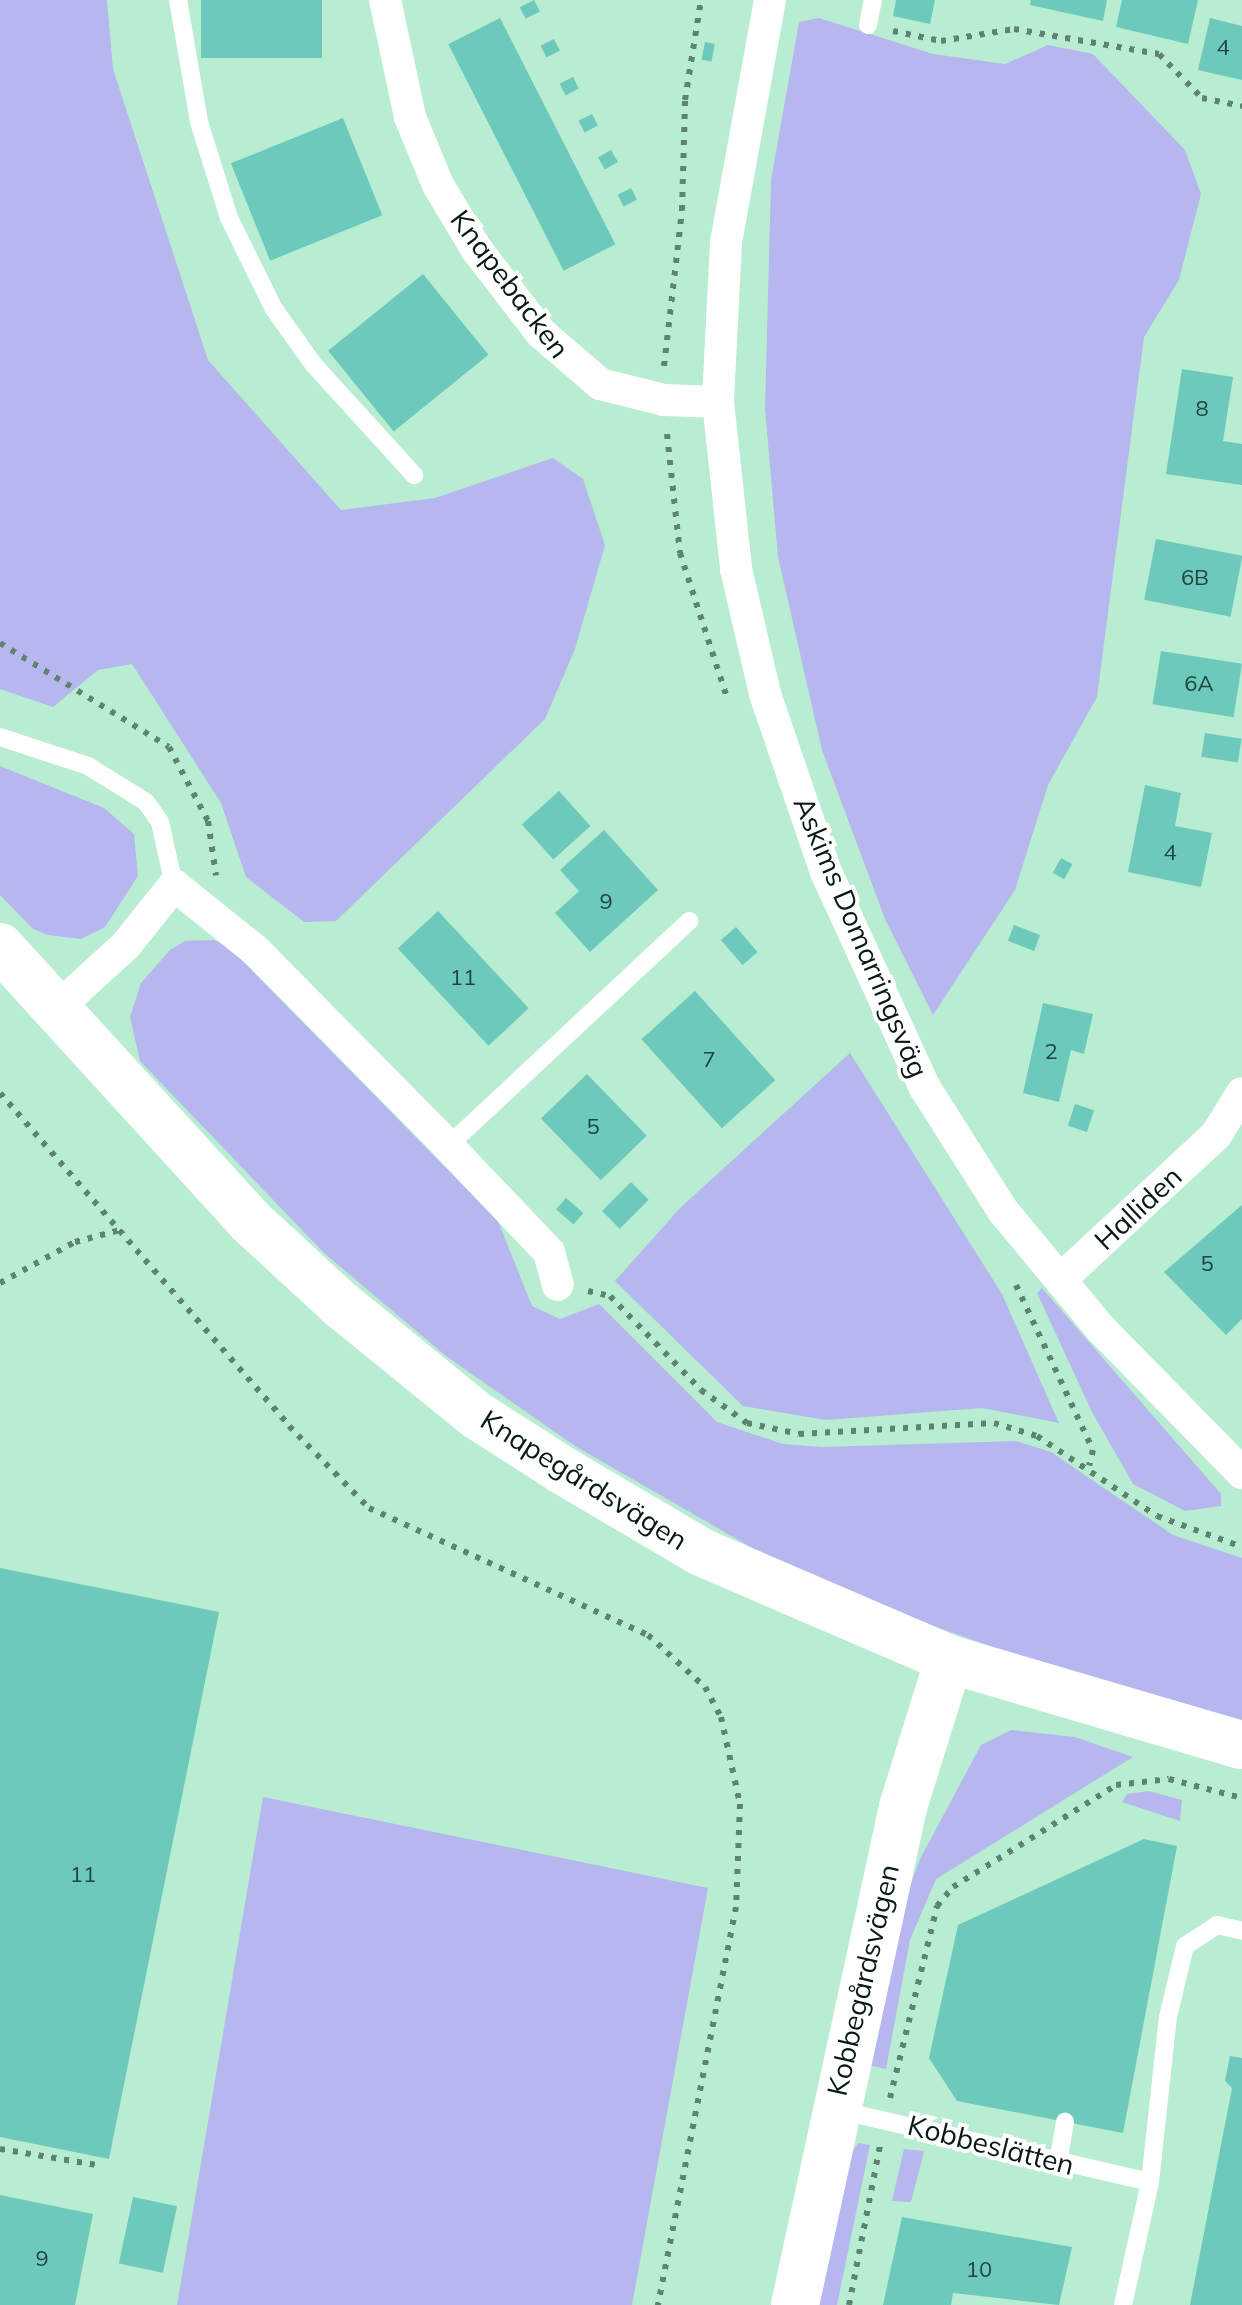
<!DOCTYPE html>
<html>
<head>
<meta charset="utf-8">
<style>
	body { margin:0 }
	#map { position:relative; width:1242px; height:2305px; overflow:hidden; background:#b8edd2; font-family:Mulish,sans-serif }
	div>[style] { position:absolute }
	.green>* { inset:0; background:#b6b7ef }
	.building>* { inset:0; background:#6cc9bb; transform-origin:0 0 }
	.path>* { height:6px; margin-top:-3px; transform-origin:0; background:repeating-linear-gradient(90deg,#5f8371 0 5px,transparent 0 13px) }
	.lane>* { height:18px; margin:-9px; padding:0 9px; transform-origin:9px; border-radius:9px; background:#fff }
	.street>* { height:32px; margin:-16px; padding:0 16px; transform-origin:16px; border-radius:16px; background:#fff }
	.secondary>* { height:48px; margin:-24px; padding:0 24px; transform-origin:24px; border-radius:24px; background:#fff }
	span { translate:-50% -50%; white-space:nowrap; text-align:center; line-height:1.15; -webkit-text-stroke:8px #fff; paint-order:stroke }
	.number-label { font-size:22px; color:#20463c }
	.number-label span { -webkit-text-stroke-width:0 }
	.street-label { font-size:28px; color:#061a11 }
</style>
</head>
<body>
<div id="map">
	<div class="green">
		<i style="clip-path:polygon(0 0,107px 0,113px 69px,208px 360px,341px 510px,435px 498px,553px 458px,583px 479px,605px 545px,575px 649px,545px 719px,336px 921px,304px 922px,246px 877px,221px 803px,132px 664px,98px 670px,53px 707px,0 689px)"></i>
		<i style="clip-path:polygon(819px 18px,933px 54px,1005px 64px,1048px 45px,1093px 54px,1185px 150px,1201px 194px,1179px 280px,1144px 337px,1097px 697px,1048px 785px,1015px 890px,933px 1015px,885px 919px,822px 750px,778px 557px,765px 409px,771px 180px,799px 22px)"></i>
		<i style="clip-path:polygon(0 766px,104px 808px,134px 834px,138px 876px,105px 927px,81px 939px,48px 935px,33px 929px,0 895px)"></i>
		<i style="clip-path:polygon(214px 940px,229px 947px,498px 1221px,532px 1306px,560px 1319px,599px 1304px,717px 1422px,783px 1444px,822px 1447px,1016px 1441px,1051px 1452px,1173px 1535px,1242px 1558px,1242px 1720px,1030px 1660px,905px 1616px,761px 1553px,575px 1446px,446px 1356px,324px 1253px,140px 1061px,130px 1017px,141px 983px,170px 950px,185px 941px)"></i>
		<i style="clip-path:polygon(850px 1053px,1002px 1294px,1059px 1423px,982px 1408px,826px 1420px,743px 1406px,615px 1281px,680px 1208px)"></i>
		<i style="clip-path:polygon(1042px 1288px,1221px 1494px,1221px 1506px,1185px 1511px,1133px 1484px,1092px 1412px,1037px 1293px)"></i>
		<i style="clip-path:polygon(1011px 1730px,1075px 1737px,1133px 1757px,936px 1879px,910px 1940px,886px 2069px,864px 2064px,886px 1951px,920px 1859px,981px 1745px)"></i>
		<i style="clip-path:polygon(1148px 1791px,1182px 1800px,1180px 1821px,1122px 1802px,1127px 1794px)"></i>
		<i style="clip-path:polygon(263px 1797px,708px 1888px,632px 2305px,177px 2305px)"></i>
		<i style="clip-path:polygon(858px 2143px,870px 2145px,837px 2305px,816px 2305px,844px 2165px)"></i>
		<i style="clip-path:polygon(904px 2149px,924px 2151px,911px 2202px,892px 2201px)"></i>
	</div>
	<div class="building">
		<i style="left:201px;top:0;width:121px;height:58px"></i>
		<i style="left:534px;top:0;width:13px;height:16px;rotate:63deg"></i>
		<i style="clip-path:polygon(896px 0,935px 0,930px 24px,893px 16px)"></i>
		<i style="clip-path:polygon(1031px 0,1107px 0,1103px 21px,1030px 5px)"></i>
		<i style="clip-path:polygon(1122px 0,1198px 0,1188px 44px,1116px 27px)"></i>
		<i style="left:500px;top:18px;width:254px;height:58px;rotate:63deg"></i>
		<i style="clip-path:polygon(1210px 18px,1242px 26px,1242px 80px,1198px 70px)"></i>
		<i style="left:554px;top:39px;width:13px;height:15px;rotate:63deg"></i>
		<i style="left:705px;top:42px;width:10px;height:18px;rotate:11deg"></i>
		<i style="left:573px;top:77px;width:13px;height:15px;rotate:63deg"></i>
		<i style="left:592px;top:114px;width:13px;height:15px;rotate:63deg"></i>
		<i style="left:343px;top:118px;width:105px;height:121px;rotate:68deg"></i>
		<i style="left:611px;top:150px;width:14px;height:15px;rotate:60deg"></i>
		<i style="left:631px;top:188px;width:13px;height:15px;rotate:63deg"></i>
		<i style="left:423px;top:274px;width:104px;height:122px;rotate:51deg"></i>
		<i style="clip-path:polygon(1182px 369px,1233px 377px,1223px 441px,1242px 444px,1242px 485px,1166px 474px)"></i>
		<i style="left:1156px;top:539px;width:88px;height:62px;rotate:11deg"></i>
		<i style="left:1161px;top:651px;width:82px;height:54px;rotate:9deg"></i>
		<i style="left:1205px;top:733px;width:37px;height:24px;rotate:9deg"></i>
		<i style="clip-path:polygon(1145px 785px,1181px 793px,1175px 826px,1212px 833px,1201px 887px,1128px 872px)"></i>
		<i style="left:559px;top:791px;width:47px;height:50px;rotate:48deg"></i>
		<i style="clip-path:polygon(604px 830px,658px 890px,590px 952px,555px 913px,579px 891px,560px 870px)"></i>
		<i style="left:1061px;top:858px;width:13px;height:17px;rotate:29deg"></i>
		<i style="left:438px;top:911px;width:133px;height:55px;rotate:47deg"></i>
		<i style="left:1014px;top:925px;width:28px;height:17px;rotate:21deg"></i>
		<i style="left:736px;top:927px;width:33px;height:20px;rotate:49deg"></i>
		<i style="left:695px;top:991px;width:120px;height:72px;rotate:48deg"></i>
		<i style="clip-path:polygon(1043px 1003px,1093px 1014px,1084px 1054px,1071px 1050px,1059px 1102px,1023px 1093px)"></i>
		<i style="left:587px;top:1074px;width:86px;height:64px;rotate:46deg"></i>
		<i style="left:1075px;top:1104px;width:20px;height:23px;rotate:18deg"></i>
		<i style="left:631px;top:1182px;width:25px;height:41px;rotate:45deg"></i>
		<i style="left:566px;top:1198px;width:23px;height:15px;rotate:41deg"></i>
		<i style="clip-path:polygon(1242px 1205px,1242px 1319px,1226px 1335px,1164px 1272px)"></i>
		<i style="clip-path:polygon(0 1568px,219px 1612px,109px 2159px,0 2137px)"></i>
		<i style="clip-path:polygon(1144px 1839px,1177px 1846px,1123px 2133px,957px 2101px,929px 2058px,958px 1925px)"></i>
		<i style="clip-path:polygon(1230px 2056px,1242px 2058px,1242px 2305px,1190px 2305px,1232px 2088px,1225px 2081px)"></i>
		<i style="clip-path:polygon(0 2195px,93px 2214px,75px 2305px,0 2305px)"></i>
		<i style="left:133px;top:2197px;width:45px;height:68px;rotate:12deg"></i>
		<i style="clip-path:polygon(902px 2217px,1072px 2247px,1059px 2305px,953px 2293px,951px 2305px,883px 2305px)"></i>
	</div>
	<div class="path">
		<i style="left:893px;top:31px;width:49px;rotate:11.8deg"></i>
		<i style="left:941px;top:41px;width:74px;rotate:-9.3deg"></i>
		<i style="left:1014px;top:29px;width:147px;rotate:9.8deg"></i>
		<i style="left:1159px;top:54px;width:62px;rotate:45.7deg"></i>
		<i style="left:1202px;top:98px;width:41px;rotate:11.3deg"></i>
		<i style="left:664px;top:366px;width:157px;rotate:-83.4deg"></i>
		<i style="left:682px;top:210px;width:110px;rotate:-88.4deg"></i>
		<i style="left:685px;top:100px;width:101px;rotate:-80.9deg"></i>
		<i style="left:667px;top:434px;width:120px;rotate:83.8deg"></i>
		<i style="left:680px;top:553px;width:152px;rotate:72deg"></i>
		<i style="left:0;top:643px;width:198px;rotate:31.6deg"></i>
		<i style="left:169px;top:747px;width:84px;rotate:62.2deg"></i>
		<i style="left:208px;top:821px;width:55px;rotate:81.6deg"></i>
		<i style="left:0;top:1093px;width:441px;rotate:49deg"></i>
		<i style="left:289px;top:1426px;width:115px;rotate:45.7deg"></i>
		<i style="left:369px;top:1508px;width:307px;rotate:24.5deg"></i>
		<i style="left:648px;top:1635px;width:77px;rotate:42.4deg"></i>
		<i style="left:705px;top:1687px;width:34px;rotate:62deg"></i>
		<i style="left:721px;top:1717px;width:89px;rotate:77.7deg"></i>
		<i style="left:740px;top:1804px;width:103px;rotate:92.2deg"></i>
		<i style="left:736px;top:1907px;width:406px;rotate:101.1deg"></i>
		<i style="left:0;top:1283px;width:85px;rotate:-28.7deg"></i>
		<i style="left:75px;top:1242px;width:47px;rotate:-14.9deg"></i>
		<i style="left:1016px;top:1285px;width:182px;rotate:65deg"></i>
		<i style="left:1093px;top:1450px;width:16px;rotate:104deg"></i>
		<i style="left:588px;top:1291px;width:23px;rotate:13deg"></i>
		<i style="left:610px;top:1296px;width:131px;rotate:45.9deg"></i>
		<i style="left:701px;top:1390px;width:57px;rotate:35.7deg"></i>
		<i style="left:747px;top:1423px;width:53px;rotate:11.9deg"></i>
		<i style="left:799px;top:1434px;width:195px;rotate:-3.2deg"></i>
		<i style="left:994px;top:1423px;width:45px;rotate:16.8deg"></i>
		<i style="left:1037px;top:1436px;width:144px;rotate:33.7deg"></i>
		<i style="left:1157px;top:1516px;width:90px;rotate:20deg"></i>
		<i style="left:890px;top:2098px;width:198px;rotate:-76.2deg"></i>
		<i style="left:937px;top:1906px;width:25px;rotate:-50deg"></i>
		<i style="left:953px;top:1887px;width:192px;rotate:-32deg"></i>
		<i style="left:1116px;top:1785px;width:53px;rotate:-6.5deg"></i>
		<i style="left:1169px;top:1779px;width:75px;rotate:14.6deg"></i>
		<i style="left:0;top:2149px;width:98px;rotate:9.4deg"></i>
		<i style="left:849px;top:2305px;width:163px;rotate:-79deg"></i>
	</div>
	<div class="lane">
		<i style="left:178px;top:0;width:124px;rotate:80.2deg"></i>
		<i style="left:199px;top:122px;width:101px;rotate:72.6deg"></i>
		<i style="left:229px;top:218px;width:102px;rotate:63.7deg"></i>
		<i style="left:274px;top:309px;width:69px;rotate:54.5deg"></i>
		<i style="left:314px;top:365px;width:149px;rotate:47.7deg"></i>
		<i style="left:868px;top:25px;width:25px;rotate:-79deg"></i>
		<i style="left:0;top:737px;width:93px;rotate:18.2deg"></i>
		<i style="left:88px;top:766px;width:68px;rotate:31.8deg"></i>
		<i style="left:146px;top:802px;width:24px;rotate:55deg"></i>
		<i style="left:160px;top:822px;width:65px;rotate:77.5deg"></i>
		<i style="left:448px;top:1146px;width:330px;rotate:-43deg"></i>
		<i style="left:838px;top:2110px;width:320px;rotate:13deg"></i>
		<i style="left:1058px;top:2163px;width:42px;rotate:-80.3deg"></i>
		<i style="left:1123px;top:2305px;width:126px;rotate:-77.6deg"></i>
		<i style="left:1150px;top:2182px;width:166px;rotate:-83.8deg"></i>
		<i style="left:1168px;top:2017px;width:73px;rotate:-76.5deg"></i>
		<i style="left:1185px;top:1946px;width:38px;rotate:-33deg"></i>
		<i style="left:1217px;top:1925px;width:26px;rotate:13deg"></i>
	</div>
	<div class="street">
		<i style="left:385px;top:0;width:120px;rotate:77.9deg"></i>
		<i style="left:410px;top:117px;width:74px;rotate:67.6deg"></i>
		<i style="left:438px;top:185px;width:76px;rotate:59deg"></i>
		<i style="left:477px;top:250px;width:105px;rotate:52.4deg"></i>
		<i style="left:541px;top:333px;width:78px;rotate:40.8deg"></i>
		<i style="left:600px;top:384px;width:66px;rotate:14deg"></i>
		<i style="left:664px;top:400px;width:54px;rotate:2.1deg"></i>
		<i style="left:770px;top:0;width:246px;rotate:100.3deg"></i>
		<i style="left:726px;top:242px;width:160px;rotate:92.9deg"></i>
		<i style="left:718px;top:402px;width:168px;rotate:83.8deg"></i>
		<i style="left:736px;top:569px;width:128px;rotate:76.9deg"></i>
		<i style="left:765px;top:694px;width:188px;rotate:71.1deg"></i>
		<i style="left:826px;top:872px;width:238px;rotate:65.4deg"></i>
		<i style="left:925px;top:1088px;width:146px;rotate:57.6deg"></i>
		<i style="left:1003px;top:1211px;width:153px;rotate:50.3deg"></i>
		<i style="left:1101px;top:1329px;width:202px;rotate:45.6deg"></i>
		<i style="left:56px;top:1009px;width:95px;rotate:-42.4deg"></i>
		<i style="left:126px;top:945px;width:77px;rotate:-51.3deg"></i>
		<i style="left:174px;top:885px;width:105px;rotate:38.8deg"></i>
		<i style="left:256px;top:951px;width:274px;rotate:45.4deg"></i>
		<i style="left:448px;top:1146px;width:146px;rotate:46.4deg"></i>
		<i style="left:549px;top:1252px;width:34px;rotate:75deg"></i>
		<i style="left:1060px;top:1280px;width:213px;rotate:-42.9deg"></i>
		<i style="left:1216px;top:1135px;width:49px;rotate:-58.2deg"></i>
	</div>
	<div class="secondary">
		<i style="left:0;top:947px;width:371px;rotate:47.6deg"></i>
		<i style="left:250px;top:1221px;width:122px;rotate:42.7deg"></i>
		<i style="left:340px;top:1304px;width:178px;rotate:39.1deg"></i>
		<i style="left:478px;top:1416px;width:100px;rotate:32.7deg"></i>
		<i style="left:562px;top:1470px;width:161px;rotate:30.5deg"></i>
		<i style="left:701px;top:1552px;width:270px;rotate:23.3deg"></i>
		<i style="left:949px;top:1659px;width:305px;rotate:16.4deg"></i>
		<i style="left:795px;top:2305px;width:510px;rotate:-77.76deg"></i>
		<i style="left:903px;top:1807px;width:155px;rotate:-72.7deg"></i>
	</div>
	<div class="number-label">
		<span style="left:1223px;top:48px">4</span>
		<span style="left:1202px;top:409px">8</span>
		<span style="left:1195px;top:578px">6B</span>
		<span style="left:1199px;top:684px">6A</span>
		<span style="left:1170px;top:853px">4</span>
		<span style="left:606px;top:902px">9</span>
		<span style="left:463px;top:978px">11</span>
		<span style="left:1051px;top:1052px">2</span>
		<span style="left:709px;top:1060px">7</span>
		<span style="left:593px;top:1127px">5</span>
		<span style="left:1207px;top:1264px">5</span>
		<span style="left:83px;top:1875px">11</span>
		<span style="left:42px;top:2259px">9</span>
		<span style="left:979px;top:2270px">10</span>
	</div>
	<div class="street-label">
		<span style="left:510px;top:284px;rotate:53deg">Knapebacken</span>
		<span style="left:861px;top:937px;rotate:67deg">Askims Domarringsväg</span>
		<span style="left:1138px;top:1208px;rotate:-43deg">Halliden</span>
		<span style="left:584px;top:1480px;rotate:32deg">Knapegårdsvägen</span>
		<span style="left:863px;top:1980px;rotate:-77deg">Kobbegårdsvägen</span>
		<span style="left:991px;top:2145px;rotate:14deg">Kobbeslätten</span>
	</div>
</div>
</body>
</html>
